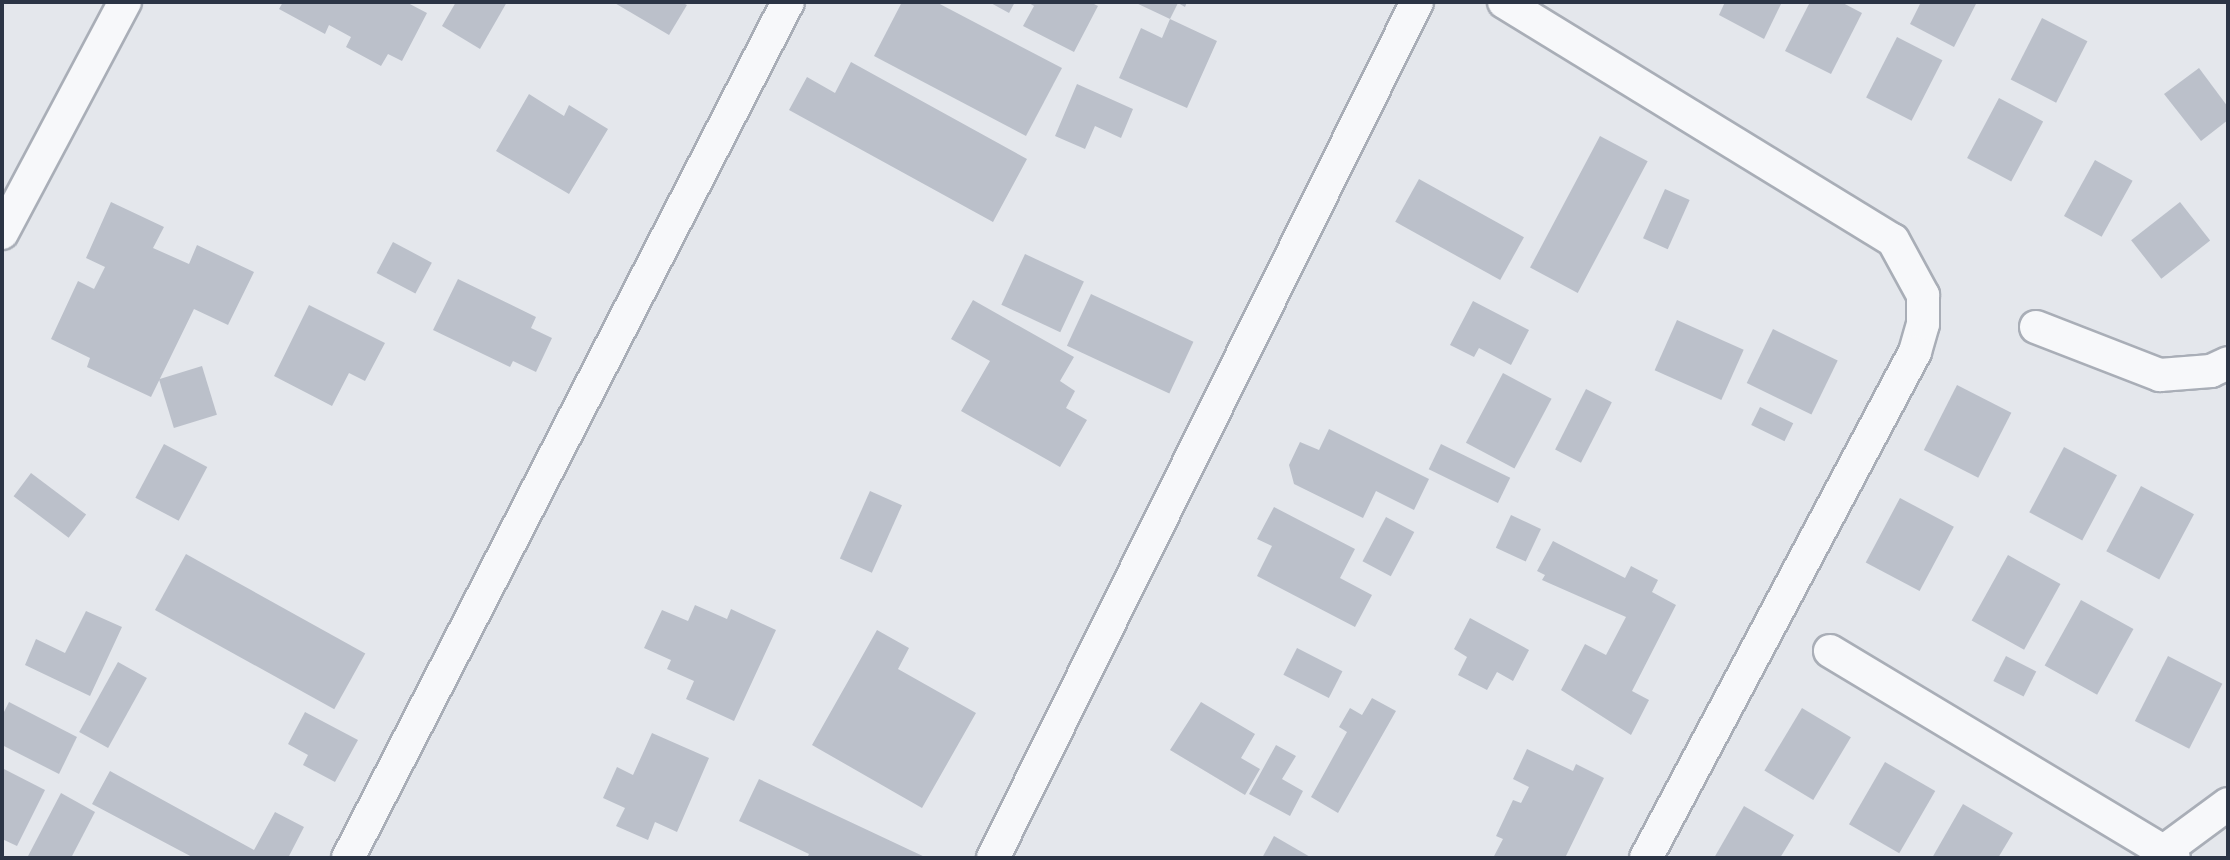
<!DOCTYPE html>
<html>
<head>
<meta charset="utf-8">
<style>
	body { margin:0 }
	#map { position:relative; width:2230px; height:860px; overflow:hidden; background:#e4e7ec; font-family:Inter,sans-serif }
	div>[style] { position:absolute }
	.building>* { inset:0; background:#bbc0ca; transform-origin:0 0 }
	.roads { filter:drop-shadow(2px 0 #a9aeb7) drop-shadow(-2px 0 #a9aeb7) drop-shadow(0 2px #a9aeb7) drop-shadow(0 -2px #a9aeb7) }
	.street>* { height:32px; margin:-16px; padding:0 16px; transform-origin:16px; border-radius:16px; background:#f7f8fa }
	span { translate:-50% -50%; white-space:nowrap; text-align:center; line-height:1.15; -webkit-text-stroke:7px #f4f6f9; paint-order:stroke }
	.frame { position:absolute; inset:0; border:4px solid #2b3445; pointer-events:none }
</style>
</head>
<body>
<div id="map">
	<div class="building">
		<i style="clip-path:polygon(283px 2px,406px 2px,427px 13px,402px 61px,388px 54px,381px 66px,346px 47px,351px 37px,329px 25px,325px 34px,279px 9px)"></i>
		<i style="clip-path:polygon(456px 2px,507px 2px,480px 49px,442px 26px)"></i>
		<i style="clip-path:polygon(613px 2px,681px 2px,687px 5px,669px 35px)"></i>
		<i style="clip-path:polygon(902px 2px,936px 2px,1062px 68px,1026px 136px,874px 56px)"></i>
		<i style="clip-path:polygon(989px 2px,1015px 2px,1009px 13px)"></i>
		<i style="clip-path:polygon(1027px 2px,1090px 2px,1098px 6px,1074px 52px,1023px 26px,1034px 6px)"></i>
		<i style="clip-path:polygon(1134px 2px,1187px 2px,1185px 7px,1178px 3px,1170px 19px)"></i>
		<i style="clip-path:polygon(1725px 2px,1782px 2px,1764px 39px,1719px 15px)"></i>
		<i style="clip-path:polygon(1810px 2px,1841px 2px,1862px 13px,1831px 74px,1785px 51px)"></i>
		<i style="clip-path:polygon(1921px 2px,1977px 2px,1954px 47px,1910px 24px)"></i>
		<i style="left:2042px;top:18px;width:51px;height:69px;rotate:27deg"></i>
		<i style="clip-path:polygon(1170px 19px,1217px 41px,1187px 108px,1119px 78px,1141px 28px,1162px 38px)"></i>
		<i style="left:1897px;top:37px;width:51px;height:68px;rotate:27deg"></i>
		<i style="clip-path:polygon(851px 62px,1027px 159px,993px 222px,789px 110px,807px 77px,835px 93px)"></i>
		<i style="clip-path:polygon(2199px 68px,2228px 107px,2228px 120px,2201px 141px,2164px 94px)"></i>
		<i style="clip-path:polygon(1077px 84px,1133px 109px,1121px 138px,1095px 126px,1085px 149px,1055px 136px)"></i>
		<i style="clip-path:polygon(529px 94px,564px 116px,569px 105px,608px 129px,569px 194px,496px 151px)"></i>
		<i style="left:1999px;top:98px;width:50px;height:68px;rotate:28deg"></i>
		<i style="left:1600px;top:136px;width:54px;height:149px;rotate:28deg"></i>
		<i style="left:2095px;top:160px;width:43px;height:64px;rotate:29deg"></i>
		<i style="left:1419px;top:179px;width:120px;height:49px;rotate:29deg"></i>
		<i style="left:1665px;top:189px;width:27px;height:54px;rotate:24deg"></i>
		<i style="clip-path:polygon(111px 202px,164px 227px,153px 248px,189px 264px,197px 245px,254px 272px,228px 325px,194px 309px,151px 397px,87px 367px,90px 358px,51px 339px,78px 281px,94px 289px,105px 267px,86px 258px)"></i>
		<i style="left:2180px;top:202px;width:49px;height:62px;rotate:52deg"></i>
		<i style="left:393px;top:242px;width:44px;height:35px;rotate:28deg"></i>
		<i style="left:1025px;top:254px;width:65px;height:56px;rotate:25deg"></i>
		<i style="clip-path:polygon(458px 279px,536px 317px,531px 328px,552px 338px,536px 372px,513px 361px,510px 367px,433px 330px)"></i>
		<i style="left:1091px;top:294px;width:113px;height:57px;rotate:25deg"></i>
		<i style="clip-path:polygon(973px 300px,1074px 357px,1060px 381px,1075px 391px,1066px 408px,1087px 420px,1060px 467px,961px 411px,990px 361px,951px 339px)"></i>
		<i style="clip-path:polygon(1473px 301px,1529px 330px,1511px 365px,1479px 348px,1474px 357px,1450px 345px)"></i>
		<i style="clip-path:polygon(309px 305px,385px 343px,365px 381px,349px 373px,332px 406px,274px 376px)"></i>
		<i style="left:1677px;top:320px;width:73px;height:55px;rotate:24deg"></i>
		<i style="left:1773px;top:329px;width:72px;height:60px;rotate:26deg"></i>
		<i style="left:202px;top:366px;width:51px;height:45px;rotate:73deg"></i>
		<i style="left:1503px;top:373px;width:55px;height:79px;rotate:28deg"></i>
		<i style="left:1957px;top:385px;width:61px;height:73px;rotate:27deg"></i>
		<i style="left:1586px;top:389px;width:29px;height:68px;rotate:27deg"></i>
		<i style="left:1760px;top:407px;width:37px;height:20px;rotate:26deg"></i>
		<i style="clip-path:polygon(1329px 429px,1429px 479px,1414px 510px,1376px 491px,1363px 518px,1294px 484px,1289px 465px,1300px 442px,1319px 450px)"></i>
		<i style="left:164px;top:444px;width:49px;height:61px;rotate:28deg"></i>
		<i style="left:1441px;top:444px;width:77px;height:28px;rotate:26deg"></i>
		<i style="left:2064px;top:447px;width:60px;height:74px;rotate:28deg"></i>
		<i style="left:31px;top:473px;width:69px;height:29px;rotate:37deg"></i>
		<i style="left:2141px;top:486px;width:60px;height:74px;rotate:28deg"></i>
		<i style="left:870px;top:491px;width:35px;height:74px;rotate:24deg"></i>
		<i style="left:1900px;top:498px;width:61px;height:73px;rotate:28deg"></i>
		<i style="clip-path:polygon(1274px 507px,1355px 549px,1340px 578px,1372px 595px,1355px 627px,1257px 576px,1272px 546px,1257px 539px)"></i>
		<i style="left:1511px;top:515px;width:33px;height:36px;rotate:25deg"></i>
		<i style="left:1386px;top:517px;width:32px;height:50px;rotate:28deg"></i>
		<i style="clip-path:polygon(1553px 541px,1625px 578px,1631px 566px,1658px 580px,1652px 592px,1676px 605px,1632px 691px,1649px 700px,1631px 735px,1561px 690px,1585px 644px,1606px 655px,1626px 617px,1542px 580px,1545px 575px,1537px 571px)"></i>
		<i style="left:186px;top:554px;width:205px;height:64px;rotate:29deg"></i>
		<i style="left:2008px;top:555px;width:60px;height:75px;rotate:29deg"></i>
		<i style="left:2081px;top:600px;width:60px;height:75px;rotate:29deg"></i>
		<i style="clip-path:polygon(695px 605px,727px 619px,731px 609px,776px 630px,734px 721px,686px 699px,694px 681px,667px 669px,671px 660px,644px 648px,662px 610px,688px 621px)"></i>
		<i style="clip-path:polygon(86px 611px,122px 627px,90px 696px,25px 665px,36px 639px,65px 653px)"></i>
		<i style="clip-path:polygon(1470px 618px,1529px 650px,1513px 681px,1497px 672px,1487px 690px,1458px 675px,1467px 657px,1454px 649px)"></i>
		<i style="clip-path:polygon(877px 630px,909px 648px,898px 669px,976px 713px,922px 808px,812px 745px)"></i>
		<i style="left:1297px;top:648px;width:51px;height:30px;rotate:27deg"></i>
		<i style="left:2006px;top:656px;width:34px;height:28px;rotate:27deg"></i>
		<i style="left:2168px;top:656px;width:61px;height:73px;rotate:27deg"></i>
		<i style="left:118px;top:662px;width:33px;height:80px;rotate:29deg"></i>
		<i style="clip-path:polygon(1372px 698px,1396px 711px,1338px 813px,1311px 797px,1347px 732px,1339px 727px,1350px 708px,1362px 715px)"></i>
		<i style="clip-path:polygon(9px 702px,77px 737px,59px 774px,2px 745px,2px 716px)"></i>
		<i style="clip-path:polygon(1201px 702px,1255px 734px,1241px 758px,1260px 769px,1245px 795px,1170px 750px)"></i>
		<i style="left:1802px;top:708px;width:57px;height:73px;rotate:31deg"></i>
		<i style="clip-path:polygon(305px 712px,358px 740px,335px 782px,303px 765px,308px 755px,288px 744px)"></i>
		<i style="clip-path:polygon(652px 733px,709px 758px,677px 832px,655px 822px,648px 840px,616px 826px,625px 808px,603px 798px,617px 767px,633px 775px)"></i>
		<i style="clip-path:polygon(1276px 745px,1296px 756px,1282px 779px,1303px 791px,1290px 816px,1249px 794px)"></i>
		<i style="clip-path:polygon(1527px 749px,1573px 771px,1576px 764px,1604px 778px,1565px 858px,1493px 858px,1503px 839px,1496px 836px,1513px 800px,1521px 803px,1529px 787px,1513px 779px)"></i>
		<i style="left:1885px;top:762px;width:58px;height:72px;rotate:30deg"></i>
		<i style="clip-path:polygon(2px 768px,45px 790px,17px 846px,2px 839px)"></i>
		<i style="clip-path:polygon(110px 771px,254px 850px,275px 812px,304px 827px,288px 858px,194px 858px,92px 804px)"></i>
		<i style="clip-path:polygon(759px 779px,927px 858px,807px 858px,809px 854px,739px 821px)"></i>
		<i style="clip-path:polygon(61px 793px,95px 812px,71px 858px,27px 858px)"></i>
		<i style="clip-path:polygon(1963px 804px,2013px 833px,1998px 858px,1932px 858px)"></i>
		<i style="clip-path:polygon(1744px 806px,1794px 835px,1780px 858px,1714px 858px)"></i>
		<i style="clip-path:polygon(1274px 836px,1312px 858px,1262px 858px)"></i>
	</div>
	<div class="roads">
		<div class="street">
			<i style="left:1504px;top:2px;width:456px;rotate:31.5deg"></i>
			<i style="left:1893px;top:240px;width:63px;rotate:61.4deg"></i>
			<i style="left:1923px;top:295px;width:29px;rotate:90deg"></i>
			<i style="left:1923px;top:324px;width:29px;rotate:106deg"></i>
			<i style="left:1915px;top:352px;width:573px;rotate:118deg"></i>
			<i style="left:2px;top:233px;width:262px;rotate:-62deg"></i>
			<i style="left:2036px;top:327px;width:133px;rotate:21.2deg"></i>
			<i style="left:2160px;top:375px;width:51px;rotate:-4.5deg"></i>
			<i style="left:2211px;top:371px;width:19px;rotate:-25deg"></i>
			<i style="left:1830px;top:651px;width:401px;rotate:31deg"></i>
			<i style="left:2167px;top:849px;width:76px;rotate:-36.4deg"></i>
			<i style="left:348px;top:858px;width:962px;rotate:-62.8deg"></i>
			<i style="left:993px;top:858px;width:955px;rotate:-63.65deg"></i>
		</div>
	</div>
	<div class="frame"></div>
</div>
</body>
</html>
